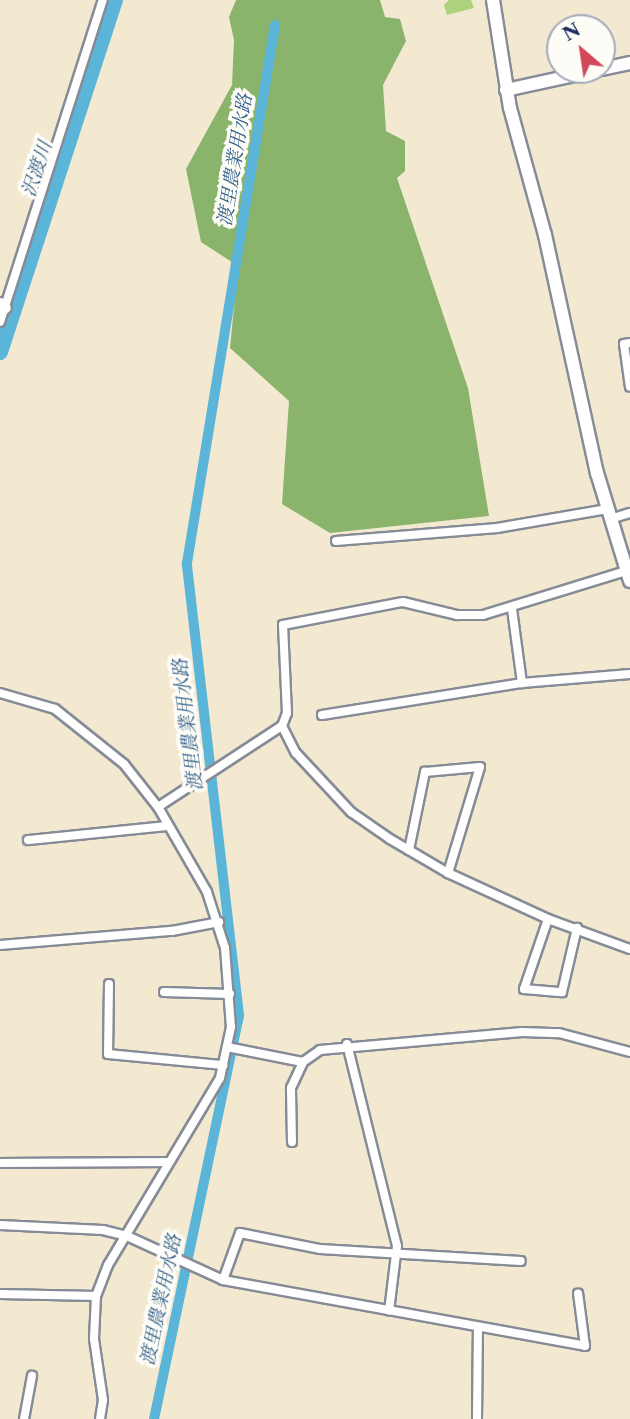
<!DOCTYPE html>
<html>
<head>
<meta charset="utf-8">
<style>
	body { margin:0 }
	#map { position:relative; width:630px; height:1419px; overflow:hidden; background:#f2e9d0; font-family:"Libre Caslon Text","Noto Serif JP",serif }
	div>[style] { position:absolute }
	.green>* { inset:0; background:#add27c }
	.forest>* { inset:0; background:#8ab46c }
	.canal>* { height:10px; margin:-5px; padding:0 5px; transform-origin:5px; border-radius:5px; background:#5bb5d9 }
	.river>* { height:16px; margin:-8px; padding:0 8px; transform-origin:8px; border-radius:8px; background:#5bb5d9 }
	.roads { filter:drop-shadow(2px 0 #868c97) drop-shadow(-2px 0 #868c97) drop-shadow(0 2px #868c97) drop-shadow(0 -2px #868c97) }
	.street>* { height:8px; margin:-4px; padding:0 4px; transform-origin:4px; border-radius:4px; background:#fff }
	.secondary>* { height:12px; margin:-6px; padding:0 6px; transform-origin:6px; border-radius:6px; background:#fff }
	span { translate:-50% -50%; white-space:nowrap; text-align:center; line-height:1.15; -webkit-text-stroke:7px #fdfcf7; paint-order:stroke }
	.water-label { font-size:19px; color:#315e89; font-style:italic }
	.north { position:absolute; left:546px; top:14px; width:70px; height:70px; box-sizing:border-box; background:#fdfcf7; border:2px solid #a3aaba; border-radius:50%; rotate:331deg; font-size:19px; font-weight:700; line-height:28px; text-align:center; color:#1b2f5e }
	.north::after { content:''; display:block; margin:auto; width:24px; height:32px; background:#d1495b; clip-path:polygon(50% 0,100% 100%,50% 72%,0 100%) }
</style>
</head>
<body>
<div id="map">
	<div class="green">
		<i style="clip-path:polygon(449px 0,471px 0,474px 8px,447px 15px,444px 5px)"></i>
	</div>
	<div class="forest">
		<i style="clip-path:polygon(236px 0,380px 0,385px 17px,400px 19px,406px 41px,383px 85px,386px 131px,405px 141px,405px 171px,397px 178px,468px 388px,489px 516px,330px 533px,282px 504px,289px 401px,230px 348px,238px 266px,201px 242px,186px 169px,232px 85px,234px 40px,229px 17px)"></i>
	</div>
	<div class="canal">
		<i style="left:154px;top:1419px;width:413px;rotate:-78.1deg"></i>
		<i style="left:239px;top:1015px;width:455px;rotate:-96.6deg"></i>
		<i style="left:187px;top:563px;width:545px;rotate:-80.71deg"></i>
	</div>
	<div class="river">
		<i style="left:0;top:352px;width:370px;rotate:-71.9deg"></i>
	</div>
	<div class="roads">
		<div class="street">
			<i style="left:0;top:322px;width:338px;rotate:-72.3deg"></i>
			<i style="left:630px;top:343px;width:6px;rotate:171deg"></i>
			<i style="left:624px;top:344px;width:43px;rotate:82.1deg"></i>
			<i style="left:610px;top:519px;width:21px;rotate:-17deg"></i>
			<i style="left:336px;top:541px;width:162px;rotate:-4.6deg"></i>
			<i style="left:497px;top:528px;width:112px;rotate:-9.8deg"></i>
			<i style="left:512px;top:609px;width:75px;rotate:82.3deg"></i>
			<i style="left:0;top:693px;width:57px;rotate:16.2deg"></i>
			<i style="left:55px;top:709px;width:88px;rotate:38.6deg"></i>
			<i style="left:124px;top:764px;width:55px;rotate:51.7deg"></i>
			<i style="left:158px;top:807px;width:98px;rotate:60deg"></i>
			<i style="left:207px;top:892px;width:59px;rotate:72.2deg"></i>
			<i style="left:225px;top:948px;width:79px;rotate:85.7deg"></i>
			<i style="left:231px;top:1027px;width:52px;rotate:102.2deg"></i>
			<i style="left:220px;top:1078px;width:218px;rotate:120.9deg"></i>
			<i style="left:108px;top:1265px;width:33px;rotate:111deg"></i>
			<i style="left:96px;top:1296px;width:43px;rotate:92.7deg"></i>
			<i style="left:94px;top:1339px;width:62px;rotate:81.6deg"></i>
			<i style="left:103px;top:1400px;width:19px;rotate:99deg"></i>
			<i style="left:322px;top:715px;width:203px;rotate:-9.1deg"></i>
			<i style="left:522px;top:683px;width:108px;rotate:-4.8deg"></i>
			<i style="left:282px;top:726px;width:30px;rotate:63deg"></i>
			<i style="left:296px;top:753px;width:81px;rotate:47deg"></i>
			<i style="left:351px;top:812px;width:47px;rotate:34.7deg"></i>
			<i style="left:390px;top:839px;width:67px;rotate:30.4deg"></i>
			<i style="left:448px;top:873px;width:110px;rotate:24.7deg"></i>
			<i style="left:548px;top:919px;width:87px;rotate:20.1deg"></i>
			<i style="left:158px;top:807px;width:148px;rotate:-33.2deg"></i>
			<i style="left:282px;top:726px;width:14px;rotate:-69deg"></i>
			<i style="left:287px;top:713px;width:88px;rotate:-92.6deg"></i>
			<i style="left:283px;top:625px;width:122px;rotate:-10.9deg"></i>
			<i style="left:403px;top:602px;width:56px;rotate:13.5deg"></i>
			<i style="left:457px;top:615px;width:26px"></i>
			<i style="left:483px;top:615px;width:150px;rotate:-17.1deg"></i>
			<i style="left:28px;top:840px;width:138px;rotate:-5.8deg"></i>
			<i style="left:409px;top:850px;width:80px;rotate:-78.4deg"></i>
			<i style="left:425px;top:772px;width:55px;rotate:-5.2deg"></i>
			<i style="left:480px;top:767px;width:111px;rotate:106.8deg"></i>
			<i style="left:548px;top:919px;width:74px;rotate:108.9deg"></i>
			<i style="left:524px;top:989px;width:38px;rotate:5deg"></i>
			<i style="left:562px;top:992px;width:66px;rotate:-76.8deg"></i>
			<i style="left:0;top:945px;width:173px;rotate:-4.7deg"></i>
			<i style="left:172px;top:931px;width:48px;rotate:-10.8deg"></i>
			<i style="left:109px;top:984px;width:70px;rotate:90.8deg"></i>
			<i style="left:108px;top:1054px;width:116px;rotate:5.5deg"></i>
			<i style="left:164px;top:992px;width:66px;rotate:1.7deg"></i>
			<i style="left:347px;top:1044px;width:208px;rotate:76.1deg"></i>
			<i style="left:397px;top:1246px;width:65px;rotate:97deg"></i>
			<i style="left:227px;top:1047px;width:77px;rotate:11.2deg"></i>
			<i style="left:292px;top:1142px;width:54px;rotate:-91.1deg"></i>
			<i style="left:291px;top:1088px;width:29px;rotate:-65deg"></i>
			<i style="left:303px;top:1062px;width:21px;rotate:-35deg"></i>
			<i style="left:320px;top:1050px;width:203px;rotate:-5.1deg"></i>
			<i style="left:522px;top:1032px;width:37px;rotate:2deg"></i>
			<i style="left:559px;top:1033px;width:73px;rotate:15deg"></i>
			<i style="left:0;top:1163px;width:167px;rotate:-0.3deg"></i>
			<i style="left:0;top:1225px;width:103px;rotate:2.8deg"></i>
			<i style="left:103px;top:1230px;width:25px;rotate:14deg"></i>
			<i style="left:127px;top:1236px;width:106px;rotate:24.6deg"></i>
			<i style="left:223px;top:1280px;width:368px;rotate:10.3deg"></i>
			<i style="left:585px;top:1346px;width:53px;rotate:-97.5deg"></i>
			<i style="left:223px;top:1280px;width:50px;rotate:-70.1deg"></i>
			<i style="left:240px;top:1233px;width:82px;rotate:11.3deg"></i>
			<i style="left:320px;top:1249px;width:201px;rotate:3.4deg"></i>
			<i style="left:0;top:1294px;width:96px;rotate:1.2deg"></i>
			<i style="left:24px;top:1419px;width:44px;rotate:-79.5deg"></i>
			<i style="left:477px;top:1419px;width:91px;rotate:-89.4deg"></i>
		</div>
		<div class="secondary">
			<i style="left:493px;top:0;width:109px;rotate:81.1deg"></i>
			<i style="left:510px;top:108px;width:132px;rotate:74.6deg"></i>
			<i style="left:545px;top:235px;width:244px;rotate:77.7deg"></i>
			<i style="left:597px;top:473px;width:113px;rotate:73deg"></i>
			<i style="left:602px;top:69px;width:29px;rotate:-12deg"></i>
			<i style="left:506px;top:90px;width:93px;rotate:-12.4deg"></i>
			<i style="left:0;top:304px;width:6px;rotate:39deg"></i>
		</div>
	</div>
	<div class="water-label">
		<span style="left:235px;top:160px;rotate:-81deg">渡里農業用水路</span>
		<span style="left:37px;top:169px;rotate:-72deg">沢渡川</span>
		<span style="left:188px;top:725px;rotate:-97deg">渡里農業用水路</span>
		<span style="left:161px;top:1300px;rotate:-78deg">渡里農業用水路</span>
	</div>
	<div class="north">N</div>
</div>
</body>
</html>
